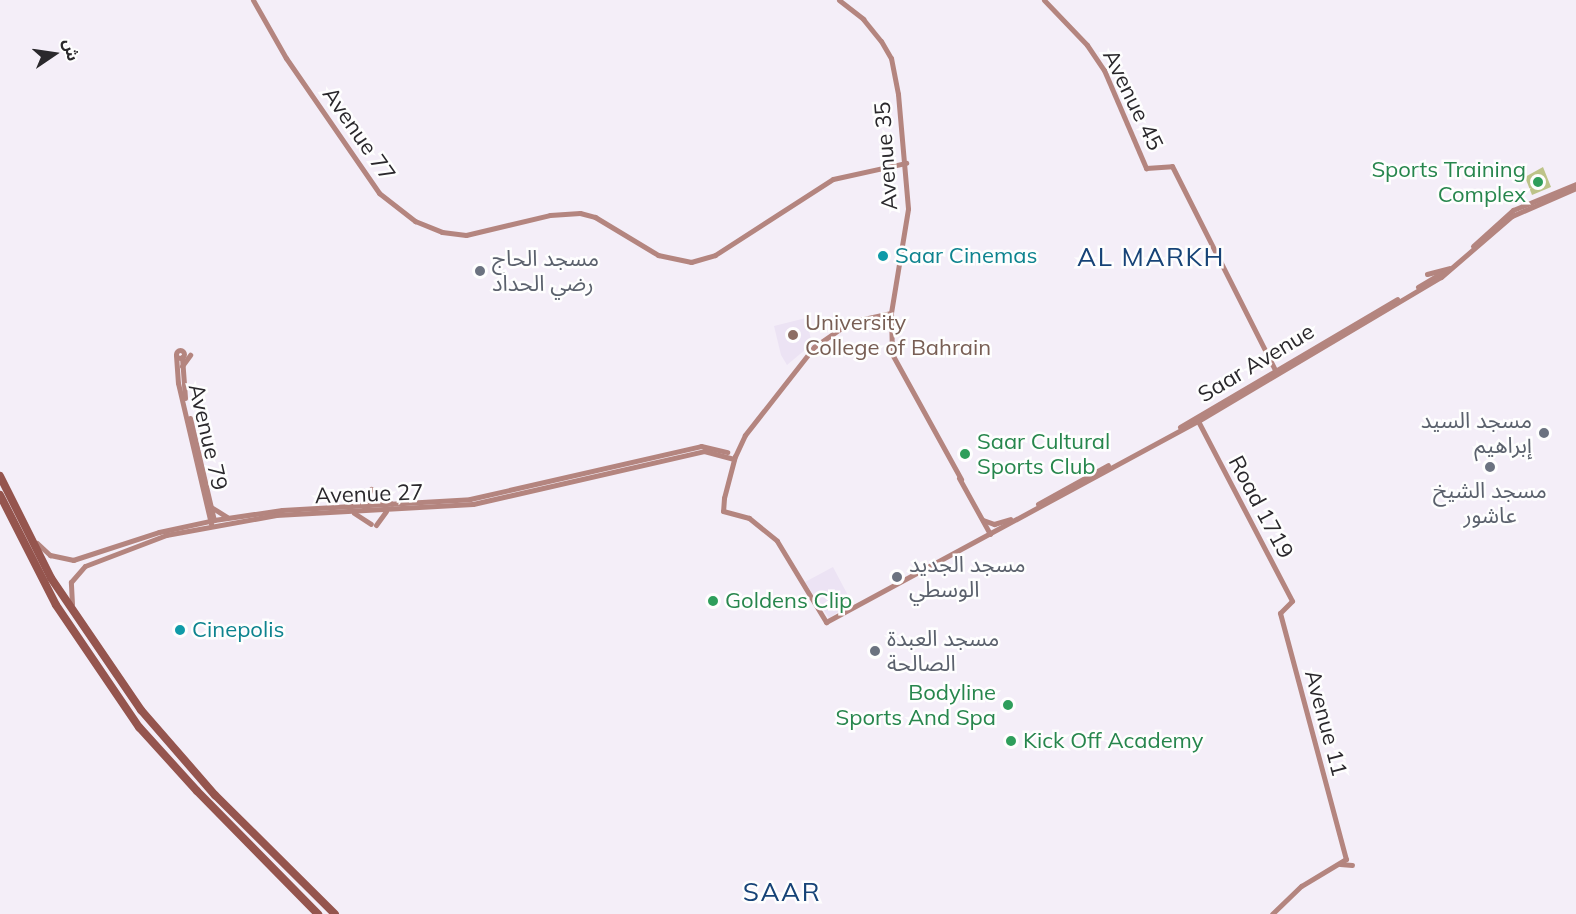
<!DOCTYPE html>
<html>
<head>
<meta charset="utf-8">
<style>
	body { margin:0 }
	#map { position:relative; width:1576px; height:914px; overflow:hidden; background:#f4eef8; font-family:Mulish,"Noto Sans Arabic",sans-serif }
	div>[style] { position:absolute }
	.built>* { inset:0; background:#ece3f4 }
	.green>* { inset:0; background:#bdc389 }
	.secondary>* { height:5px; margin:-2.5px; padding:0 2.5px; transform-origin:2.5px; border-radius:2.5px; background:#b4857f }
	.secondary>.ring { margin:-2.5px; padding:0; box-sizing:content-box; background:none; border:5px solid #b4857f; border-radius:50% }
	.highway>* { height:8px; margin:-4px; padding:0 4px; transform-origin:4px; border-radius:4px; background:#95554e }
	.dots>* { width:16px; height:16px; translate:-50% -50%; box-sizing:border-box; border:3px solid #fefefe; border-radius:50% }
	span { translate:-50% -50%; white-space:nowrap; text-align:center; line-height:1.15; -webkit-text-stroke:5px #fefefe; paint-order:stroke }
	.street-label { font-size:22px; color:#2a282c }
	.leisure-label { font-size:22px; color:#27864d }
	.right { translate:-100% -50%; text-align:right }
	.left { translate:0 -50%; text-align:left }
	.culture-label { font-size:22px; color:#0d838f }
	.worship-label { font-size:22px; color:#5b616d }
	.education-label { font-size:22px; color:#785e54 }
	.quarter-label { font-size:26px; color:#164377; letter-spacing:1.5px }
	.north { position:absolute; left:24px; top:24px; width:60px; height:60px; -webkit-text-stroke:4px #fefefe; paint-order:stroke; rotate:77deg; font-size:16px; font-weight:700; line-height:24px; text-align:center; color:#2a282c }
	.north::after { content:''; display:block; margin:auto; width:21px; height:27px; background:#2a282c; clip-path:polygon(50% 0,100% 100%,50% 72%,0 100%) }
</style>
</head>
<body>
<div id="map">
	<div class="built">
		<i style="clip-path:polygon(806px 318px,812px 344px,787px 365px,781px 355px,774px 326px)"></i>
		<i style="clip-path:polygon(833px 567px,852px 603px,829px 618px,805px 582px)"></i>
	</div>
	<div class="green">
		<i style="clip-path:polygon(1543px 167px,1551px 187px,1532px 195px,1525px 177px)"></i>
	</div>
	<div class="secondary">
		<i style="left:253px;top:0;width:67px;rotate:60.4deg"></i>
		<i style="left:286px;top:58px;width:164px;rotate:55.4deg"></i>
		<i style="left:379px;top:193px;width:46px;rotate:37.9deg"></i>
		<i style="left:415px;top:221px;width:29px;rotate:22deg"></i>
		<i style="left:442px;top:232px;width:24px;rotate:7deg"></i>
		<i style="left:466px;top:235px;width:86px;rotate:-13.4deg"></i>
		<i style="left:550px;top:215px;width:30px;rotate:-4deg"></i>
		<i style="left:580px;top:213px;width:16px;rotate:15deg"></i>
		<i style="left:595px;top:217px;width:74px;rotate:31.1deg"></i>
		<i style="left:658px;top:255px;width:34px;rotate:12deg"></i>
		<i style="left:691px;top:262px;width:25px;rotate:-16deg"></i>
		<i style="left:715px;top:255px;width:140px;rotate:-32.8deg"></i>
		<i style="left:833px;top:179px;width:75px;rotate:-12.4deg"></i>
		<i style="left:839px;top:0;width:31px;rotate:38deg"></i>
		<i style="left:863px;top:19px;width:28px;rotate:51deg"></i>
		<i style="left:881px;top:41px;width:20px;rotate:60deg"></i>
		<i style="left:891px;top:58px;width:37px;rotate:79deg"></i>
		<i style="left:898px;top:94px;width:115px;rotate:85deg"></i>
		<i style="left:908px;top:209px;width:105px;rotate:99.3deg"></i>
		<i style="left:891px;top:313px;width:41px;rotate:88.6deg"></i>
		<i style="left:892px;top:354px;width:143px;rotate:61.1deg"></i>
		<i style="left:1044px;top:0;width:62px;rotate:46.3deg"></i>
		<i style="left:1087px;top:45px;width:30px;rotate:56deg"></i>
		<i style="left:1104px;top:70px;width:107px;rotate:66.8deg"></i>
		<i style="left:1146px;top:168px;width:26px;rotate:-4deg"></i>
		<i style="left:1172px;top:166px;width:231px;rotate:63.2deg"></i>
		<i style="left:1473px;top:246px;width:54px;rotate:-42deg"></i>
		<i style="left:1513px;top:210px;width:68px;rotate:-22.4deg"></i>
		<i style="left:1427px;top:274px;width:23px;rotate:-15deg"></i>
		<i style="left:1418px;top:287px;width:27px;rotate:-31deg"></i>
		<i style="left:891px;top:313px;width:42px;rotate:167.6deg"></i>
		<i style="left:850px;top:322px;width:44px;rotate:145.2deg"></i>
		<i style="left:814px;top:347px;width:112px;rotate:128.1deg"></i>
		<i style="left:745px;top:435px;width:23px;rotate:115deg"></i>
		<i style="left:735px;top:456px;width:43px;rotate:104.7deg"></i>
		<i style="left:724px;top:498px;width:13px;rotate:94deg"></i>
		<i style="left:723px;top:511px;width:27px;rotate:15deg"></i>
		<i style="left:749px;top:518px;width:36px;rotate:39deg"></i>
		<i style="left:777px;top:541px;width:95px;rotate:58.8deg"></i>
		<i style="left:826px;top:622px;width:423px;rotate:-28.4deg"></i>
		<i style="left:1198px;top:421px;width:282px;rotate:-30.7deg"></i>
		<i style="left:1441px;top:277px;width:94px;rotate:-40.7deg"></i>
		<i style="left:1512px;top:216px;width:70px;rotate:-23.6deg"></i>
		<i class="ring" style="left:176px;top:350px;width:3px;height:3px"></i>
		<i style="left:176px;top:355px;width:28px;rotate:86deg"></i>
		<i style="left:178px;top:383px;width:145px;rotate:76.8deg"></i>
		<i style="left:182px;top:357px;width:41px;rotate:85.8deg"></i>
		<i style="left:182px;top:366px;width:14px;rotate:-54deg"></i>
		<i style="left:190px;top:418px;width:105px;rotate:76.8deg"></i>
		<i style="left:1198px;top:421px;width:203px;rotate:62.4deg"></i>
		<i style="left:1292px;top:601px;width:17px;rotate:135deg"></i>
		<i style="left:1280px;top:613px;width:255px;rotate:75deg"></i>
		<i style="left:1346px;top:859px;width:52px;rotate:149deg"></i>
		<i style="left:1301px;top:886px;width:40px;rotate:136deg"></i>
		<i style="left:1180px;top:427px;width:252px;rotate:-30.5deg"></i>
		<i style="left:959px;top:478px;width:64px;rotate:61deg"></i>
		<i style="left:376px;top:495px;width:18px;rotate:29deg"></i>
		<i style="left:1038px;top:504px;width:80px;rotate:-29.1deg"></i>
		<i style="left:363px;top:506px;width:19px;rotate:-65deg"></i>
		<i style="left:211px;top:507px;width:19px;rotate:32deg"></i>
		<i style="left:354px;top:513px;width:20px;rotate:33deg"></i>
		<i style="left:983px;top:520px;width:12px;rotate:20deg"></i>
		<i style="left:994px;top:524px;width:17px;rotate:-17deg"></i>
		<i style="left:376px;top:525px;width:17px;rotate:-54deg"></i>
		<i style="left:37px;top:543px;width:18px;rotate:43deg"></i>
		<i style="left:50px;top:555px;width:24px;rotate:12deg"></i>
		<i style="left:73px;top:560px;width:90px;rotate:-18deg"></i>
		<i style="left:159px;top:532px;width:56px;rotate:-12.3deg"></i>
		<i style="left:214px;top:520px;width:69px;rotate:-8.4deg"></i>
		<i style="left:282px;top:510px;width:188px;rotate:-3.3deg"></i>
		<i style="left:470px;top:499px;width:237px;rotate:-12.9deg"></i>
		<i style="left:701px;top:446px;width:27px;rotate:13deg"></i>
		<i style="left:72px;top:604px;width:22px;rotate:-93deg"></i>
		<i style="left:71px;top:582px;width:21px;rotate:-49deg"></i>
		<i style="left:85px;top:566px;width:87px;rotate:-20.9deg"></i>
		<i style="left:166px;top:535px;width:112px;rotate:-10.3deg"></i>
		<i style="left:276px;top:515px;width:197px;rotate:-3.2deg"></i>
		<i style="left:473px;top:504px;width:237px;rotate:-12.9deg"></i>
		<i style="left:704px;top:451px;width:31px;rotate:15deg"></i>
		<i style="left:1340px;top:864px;width:12px;rotate:5deg"></i>
	</div>
	<div class="highway">
		<i style="left:0;top:476px;width:114px;rotate:63.4deg"></i>
		<i style="left:51px;top:578px;width:160px;rotate:55.7deg"></i>
		<i style="left:141px;top:710px;width:113px;rotate:49deg"></i>
		<i style="left:215px;top:795px;width:169px;rotate:44.8deg"></i>
		<i style="left:0;top:495px;width:123px;rotate:63deg"></i>
		<i style="left:56px;top:605px;width:148px;rotate:55.8deg"></i>
		<i style="left:139px;top:727px;width:86px;rotate:47.8deg"></i>
		<i style="left:197px;top:791px;width:173px;rotate:45.5deg"></i>
	</div>
	<div class="dots">
		<i style="left:1538px;top:182px;background:#2e9e5b"></i>
		<i style="left:883px;top:256px;background:#0f9aa8"></i>
		<i style="left:480px;top:271px;background:#6b7280"></i>
		<i style="left:793px;top:335px;background:#8d6e63"></i>
		<i style="left:1544px;top:433px;background:#6b7280"></i>
		<i style="left:965px;top:454px;background:#2e9e5b"></i>
		<i style="left:1490px;top:467px;background:#6b7280"></i>
		<i style="left:897px;top:577px;background:#6b7280"></i>
		<i style="left:713px;top:601px;background:#2e9e5b"></i>
		<i style="left:180px;top:630px;background:#0f9aa8"></i>
		<i style="left:875px;top:651px;background:#6b7280"></i>
		<i style="left:1008px;top:705px;background:#2e9e5b"></i>
		<i style="left:1011px;top:741px;background:#2e9e5b"></i>
	</div>
	<div class="street-label">
		<span style="left:1133px;top:100px;rotate:64deg">Avenue 45</span>
		<span style="left:359px;top:134px;rotate:55deg">Avenue 77</span>
		<span style="left:886px;top:156px;rotate:-94deg">Avenue 35</span>
		<span style="left:1256px;top:363px;rotate:-31deg">Saar Avenue</span>
		<span style="left:208px;top:437px;rotate:77deg">Avenue 79</span>
		<span style="left:369px;top:494px;rotate:-2deg">Avenue 27</span>
		<span style="left:1261px;top:507px;rotate:62deg">Road 1719</span>
		<span style="left:1326px;top:723px;rotate:75deg">Avenue 11</span>
	</div>
	<div class="leisure-label">
		<span class="right" style="left:1526px;top:182px">Sports Training<br>Complex</span>
		<span class="left" style="left:977px;top:454px">Saar Cultural<br>Sports Club</span>
		<span class="left" style="left:725px;top:601px">Goldens Clip</span>
		<span class="right" style="left:996px;top:705px">Bodyline<br>Sports And Spa</span>
		<span class="left" style="left:1023px;top:741px">Kick Off Academy</span>
	</div>
	<div class="culture-label">
		<span class="left" style="left:895px;top:256px">Saar Cinemas</span>
		<span class="left" style="left:192px;top:630px">Cinepolis</span>
	</div>
	<div class="worship-label">
		<span class="left" style="left:492px;top:271px">مسجد الحاج<br>رضي الحداد</span>
		<span class="right" style="left:1532px;top:433px">مسجد السيد<br>إبراهيم</span>
		<span style="left:1490px;top:503px">مسجد الشيخ<br>عاشور</span>
		<span class="left" style="left:909px;top:577px">مسجد الجديد<br>الوسطي</span>
		<span class="left" style="left:887px;top:651px">مسجد العبدة<br>الصالحة</span>
	</div>
	<div class="education-label">
		<span class="left" style="left:805px;top:335px">University<br>College of Bahrain</span>
	</div>
	<div class="quarter-label">
		<span style="left:1151px;top:257px">AL MARKH</span>
		<span style="left:782px;top:892px">SAAR</span>
	</div>
	<div class="north">ش</div>
</div>
</body>
</html>
